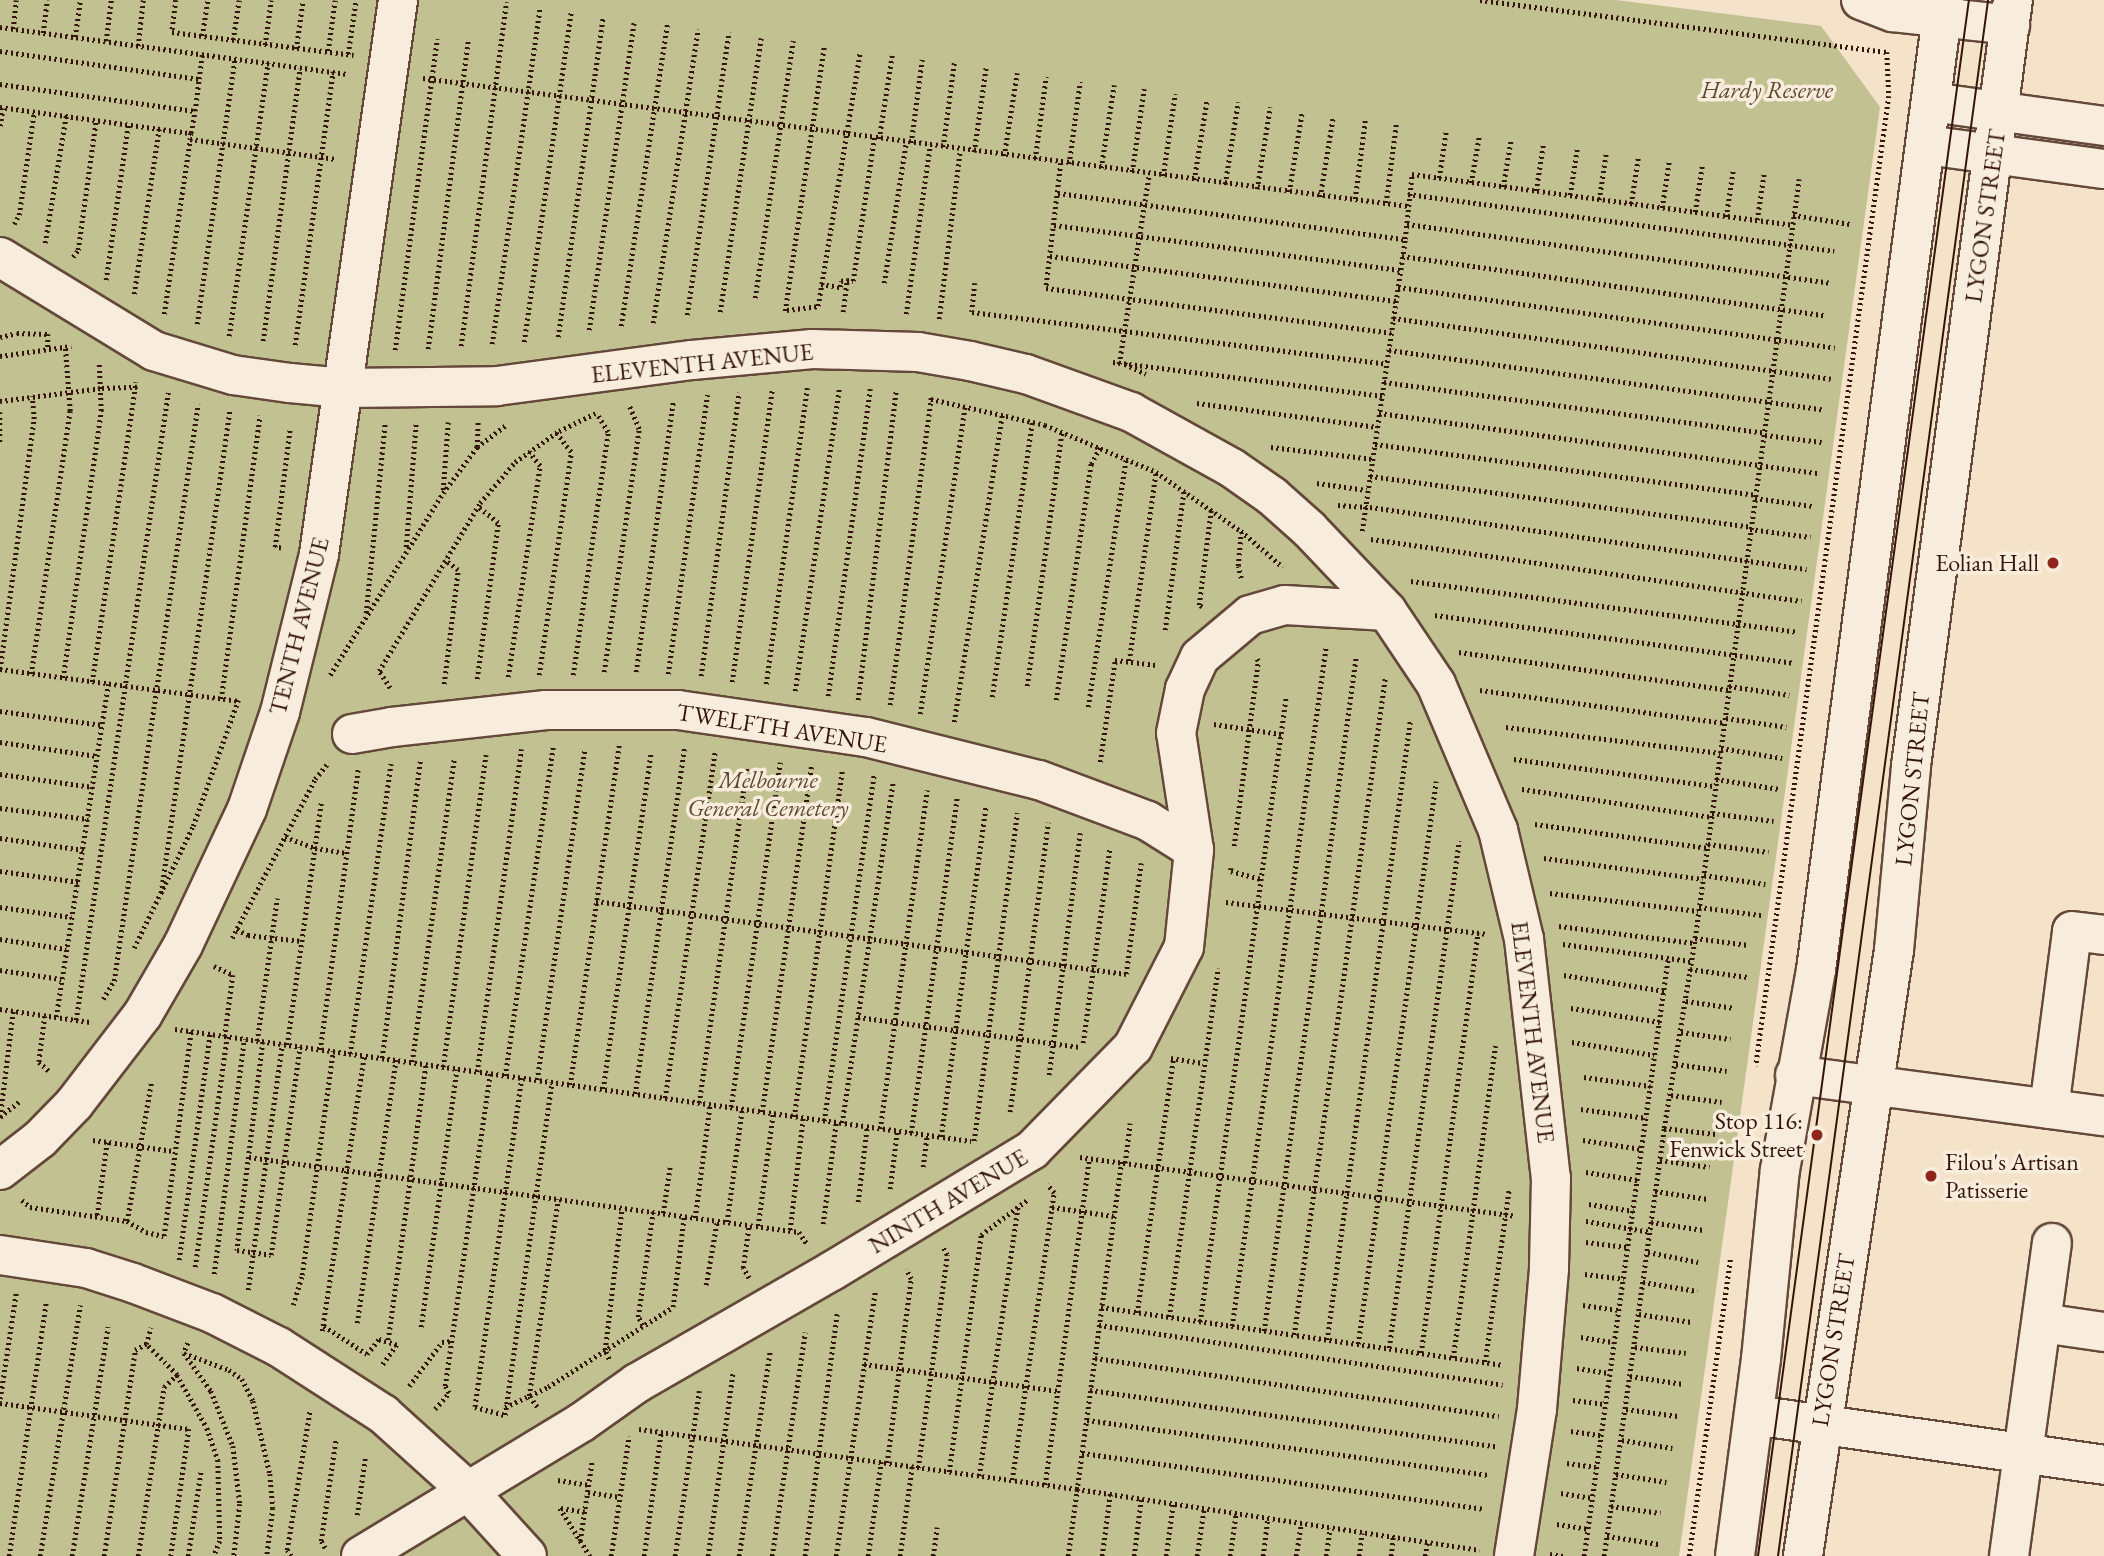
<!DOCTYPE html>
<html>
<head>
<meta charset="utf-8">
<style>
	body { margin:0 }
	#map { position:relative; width:2104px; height:1556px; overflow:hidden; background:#f4e3c9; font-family:"EB Garamond",serif }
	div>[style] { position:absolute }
	.green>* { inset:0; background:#c2c191 }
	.path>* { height:4.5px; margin-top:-2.25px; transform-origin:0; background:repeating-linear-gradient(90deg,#341509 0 2px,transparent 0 5.5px) }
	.roads { filter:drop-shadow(2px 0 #644839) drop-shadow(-2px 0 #644839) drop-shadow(0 2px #644839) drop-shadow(0 -2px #644839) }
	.minor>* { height:38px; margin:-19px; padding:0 19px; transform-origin:19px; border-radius:19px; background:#f8eddc }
	.tram>* { height:2px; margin:-1px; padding:0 1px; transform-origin:1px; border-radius:1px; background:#341509 }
	.dots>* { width:19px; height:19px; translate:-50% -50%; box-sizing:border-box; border:4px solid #f8eddc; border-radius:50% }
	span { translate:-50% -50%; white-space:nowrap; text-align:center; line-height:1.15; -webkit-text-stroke:7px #f8eddc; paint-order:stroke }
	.park-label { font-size:24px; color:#5f4932; font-style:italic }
	.street-label { font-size:24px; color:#341509 }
	.poi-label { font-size:24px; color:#341509 }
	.right { translate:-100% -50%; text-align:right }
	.left { translate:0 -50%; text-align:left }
</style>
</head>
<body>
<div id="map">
	<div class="green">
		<i style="clip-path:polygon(0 0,1616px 0,1821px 26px,1880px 107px,1679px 1556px,0 1556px)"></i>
	</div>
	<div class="path">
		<i style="left:176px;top:0;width:32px;rotate:97deg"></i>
		<i style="left:172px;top:32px;width:183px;rotate:7.2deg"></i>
		<i style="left:1480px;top:0;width:410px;rotate:7.3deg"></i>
		<i style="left:1887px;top:52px;width:44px;rotate:87.4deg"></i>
		<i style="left:1889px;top:96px;width:979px;rotate:97.81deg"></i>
		<i style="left:0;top:27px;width:352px;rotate:7.7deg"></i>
		<i style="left:13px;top:29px;width:29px;rotate:-84deg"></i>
		<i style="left:43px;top:33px;width:33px;rotate:-83deg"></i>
		<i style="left:202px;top:36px;width:36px;rotate:-81deg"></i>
		<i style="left:75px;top:37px;width:37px;rotate:-82deg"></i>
		<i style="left:233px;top:40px;width:40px;rotate:-81.5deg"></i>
		<i style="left:106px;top:41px;width:41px;rotate:-83deg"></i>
		<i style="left:265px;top:45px;width:45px;rotate:-82.4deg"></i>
		<i style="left:138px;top:46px;width:46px;rotate:-83.8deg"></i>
		<i style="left:296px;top:49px;width:49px;rotate:-81.9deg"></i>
		<i style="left:0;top:51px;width:201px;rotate:8deg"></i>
		<i style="left:199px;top:79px;width:25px;rotate:-83deg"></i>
		<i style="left:328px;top:51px;width:51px;rotate:-82.2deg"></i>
		<i style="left:348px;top:54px;width:55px;rotate:-81.6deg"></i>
		<i style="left:423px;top:78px;width:994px;rotate:7.4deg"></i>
		<i style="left:0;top:84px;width:197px;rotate:7.9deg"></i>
		<i style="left:195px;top:111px;width:32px;rotate:-83deg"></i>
		<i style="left:0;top:107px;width:193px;rotate:7.8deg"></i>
		<i style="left:191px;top:133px;width:6px;rotate:99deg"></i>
		<i style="left:190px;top:139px;width:147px;rotate:7.8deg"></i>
		<i style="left:0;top:126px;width:18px;rotate:-81deg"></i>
		<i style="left:191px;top:133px;width:22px;rotate:-80deg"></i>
		<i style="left:879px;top:139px;width:85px;rotate:-81.2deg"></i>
		<i style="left:911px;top:143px;width:84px;rotate:-82.5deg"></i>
		<i style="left:943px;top:147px;width:85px;rotate:-82.5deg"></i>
		<i style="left:974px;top:152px;width:86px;rotate:-82deg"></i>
		<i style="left:1004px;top:156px;width:84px;rotate:-81.1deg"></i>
		<i style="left:1035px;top:159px;width:83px;rotate:-82.4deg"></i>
		<i style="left:1061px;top:163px;width:126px;rotate:96.8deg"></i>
		<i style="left:1046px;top:288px;width:348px;rotate:7.4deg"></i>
		<i style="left:1069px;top:164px;width:83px;rotate:-82.4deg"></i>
		<i style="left:1101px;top:168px;width:84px;rotate:-81.1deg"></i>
		<i style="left:1132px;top:172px;width:84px;rotate:-81.8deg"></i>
		<i style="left:1163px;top:176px;width:83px;rotate:-81.7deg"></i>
		<i style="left:1439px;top:178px;width:48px;rotate:-81.5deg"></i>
		<i style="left:1194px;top:180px;width:82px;rotate:-80.9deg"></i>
		<i style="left:1471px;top:183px;width:48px;rotate:-80.3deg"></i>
		<i style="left:1225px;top:184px;width:83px;rotate:-81deg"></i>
		<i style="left:1503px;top:187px;width:49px;rotate:-80.5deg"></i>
		<i style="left:1257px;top:189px;width:83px;rotate:-81deg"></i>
		<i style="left:1536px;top:191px;width:47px;rotate:-81.3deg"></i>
		<i style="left:1289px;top:192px;width:81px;rotate:-80.8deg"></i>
		<i style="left:1058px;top:193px;width:350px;rotate:7.6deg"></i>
		<i style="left:1408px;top:194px;width:430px;rotate:7.6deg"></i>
		<i style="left:1570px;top:195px;width:47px;rotate:-81.3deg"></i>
		<i style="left:1320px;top:197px;width:81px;rotate:-80.8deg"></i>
		<i style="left:1355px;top:199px;width:79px;rotate:-82.7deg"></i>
		<i style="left:1599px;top:200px;width:48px;rotate:-81.5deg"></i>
		<i style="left:1386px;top:203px;width:79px;rotate:-82.7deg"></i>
		<i style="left:1631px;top:204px;width:47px;rotate:-81.3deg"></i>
		<i style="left:1662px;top:208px;width:48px;rotate:-81.5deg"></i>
		<i style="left:1695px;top:212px;width:47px;rotate:-81.3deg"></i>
		<i style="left:1793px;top:215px;width:58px;rotate:9deg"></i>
		<i style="left:1726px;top:217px;width:48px;rotate:-81.5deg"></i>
		<i style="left:1757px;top:220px;width:48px;rotate:-81.5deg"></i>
		<i style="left:14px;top:224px;width:10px;rotate:-61deg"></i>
		<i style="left:19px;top:215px;width:104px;rotate:-81.7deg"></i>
		<i style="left:1407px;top:224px;width:427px;rotate:7.9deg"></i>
		<i style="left:1054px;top:225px;width:349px;rotate:7.4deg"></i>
		<i style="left:45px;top:243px;width:129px;rotate:-80.6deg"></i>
		<i style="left:1050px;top:256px;width:349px;rotate:7.4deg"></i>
		<i style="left:1402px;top:256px;width:426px;rotate:8deg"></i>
		<i style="left:73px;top:257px;width:9px;rotate:-54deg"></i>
		<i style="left:78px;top:250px;width:130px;rotate:-82.1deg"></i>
		<i style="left:106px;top:280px;width:157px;rotate:-81.9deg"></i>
		<i style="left:884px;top:283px;width:143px;rotate:-81.1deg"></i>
		<i style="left:975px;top:283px;width:29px;rotate:96deg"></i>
		<i style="left:972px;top:312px;width:418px;rotate:7.1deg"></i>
		<i style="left:821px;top:284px;width:19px;rotate:9deg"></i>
		<i style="left:840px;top:287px;width:6px;rotate:-81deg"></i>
		<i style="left:841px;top:281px;width:6px;rotate:-9deg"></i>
		<i style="left:1398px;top:287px;width:441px;rotate:7.9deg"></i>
		<i style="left:134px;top:294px;width:167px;rotate:-81.4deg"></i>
		<i style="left:755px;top:298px;width:260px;rotate:-81.6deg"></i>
		<i style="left:787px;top:310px;width:31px;rotate:-7deg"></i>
		<i style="left:818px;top:306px;width:258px;rotate:-80.6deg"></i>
		<i style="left:785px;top:311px;width:268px;rotate:-81.6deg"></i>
		<i style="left:720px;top:312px;width:277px;rotate:-81.5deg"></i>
		<i style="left:843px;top:312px;width:32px;rotate:-83deg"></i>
		<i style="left:847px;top:280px;width:6px;rotate:9deg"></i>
		<i style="left:853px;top:281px;width:145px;rotate:-81.6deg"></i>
		<i style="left:164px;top:314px;width:177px;rotate:-81.5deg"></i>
		<i style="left:906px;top:314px;width:171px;rotate:-81.9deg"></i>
		<i style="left:687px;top:315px;width:286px;rotate:-81.6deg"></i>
		<i style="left:1393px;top:318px;width:442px;rotate:7.9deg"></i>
		<i style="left:939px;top:319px;width:170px;rotate:-82.9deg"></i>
		<i style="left:653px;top:323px;width:297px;rotate:-81.3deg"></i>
		<i style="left:197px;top:324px;width:269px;rotate:-81.9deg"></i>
		<i style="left:621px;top:326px;width:305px;rotate:-81.3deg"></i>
		<i style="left:589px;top:330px;width:313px;rotate:-81.7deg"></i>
		<i style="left:229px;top:336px;width:276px;rotate:-81.9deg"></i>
		<i style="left:0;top:337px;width:17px;rotate:-13deg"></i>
		<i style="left:17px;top:333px;width:31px;rotate:2deg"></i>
		<i style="left:48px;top:334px;width:13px;rotate:90deg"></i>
		<i style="left:558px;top:337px;width:324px;rotate:-82deg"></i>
		<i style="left:263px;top:341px;width:275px;rotate:-82.3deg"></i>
		<i style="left:524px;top:342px;width:334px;rotate:-81.9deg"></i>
		<i style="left:492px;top:344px;width:340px;rotate:-81.9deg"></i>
		<i style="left:295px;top:345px;width:276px;rotate:-82.1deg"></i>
		<i style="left:461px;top:346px;width:347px;rotate:-82.5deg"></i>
		<i style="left:428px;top:349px;width:310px;rotate:-82.6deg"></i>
		<i style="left:395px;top:350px;width:314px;rotate:-82.3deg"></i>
		<i style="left:1389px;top:350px;width:440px;rotate:7.8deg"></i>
		<i style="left:0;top:356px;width:72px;rotate:-8deg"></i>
		<i style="left:1113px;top:362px;width:272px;rotate:7.2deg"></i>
		<i style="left:1119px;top:364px;width:191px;rotate:-81deg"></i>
		<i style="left:1125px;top:364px;width:23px;rotate:25deg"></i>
		<i style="left:1384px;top:382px;width:384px;rotate:7.6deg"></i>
		<i style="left:931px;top:399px;width:117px;rotate:12.8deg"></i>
		<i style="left:1045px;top:425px;width:121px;rotate:22.9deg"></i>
		<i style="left:1156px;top:472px;width:103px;rotate:34.8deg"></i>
		<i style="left:1241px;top:531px;width:55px;rotate:40.6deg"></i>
		<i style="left:0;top:401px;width:103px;rotate:-7.3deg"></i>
		<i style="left:102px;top:388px;width:35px;rotate:-2deg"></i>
		<i style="left:1197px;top:403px;width:182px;rotate:7.6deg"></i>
		<i style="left:0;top:412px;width:31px;rotate:90deg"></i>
		<i style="left:1379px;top:413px;width:443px;rotate:7.8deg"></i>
		<i style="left:1765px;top:435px;width:57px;rotate:7deg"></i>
		<i style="left:1375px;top:444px;width:383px;rotate:7.6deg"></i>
		<i style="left:477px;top:447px;width:25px;rotate:-88deg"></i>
		<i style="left:1271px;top:447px;width:103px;rotate:6.7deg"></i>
		<i style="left:1370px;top:476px;width:384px;rotate:7.6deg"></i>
		<i style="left:1317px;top:483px;width:50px;rotate:8deg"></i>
		<i style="left:443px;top:490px;width:68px;rotate:-85.8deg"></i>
		<i style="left:1755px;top:498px;width:59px;rotate:7.9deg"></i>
		<i style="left:1338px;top:505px;width:32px;rotate:4deg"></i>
		<i style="left:1370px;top:507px;width:441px;rotate:8.1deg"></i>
		<i style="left:1750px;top:529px;width:61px;rotate:7.6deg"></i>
		<i style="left:1362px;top:531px;width:295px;rotate:-81.6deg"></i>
		<i style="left:1405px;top:239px;width:65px;rotate:-83.9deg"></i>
		<i style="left:1412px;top:174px;width:383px;rotate:7.6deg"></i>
		<i style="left:1371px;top:539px;width:435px;rotate:8.2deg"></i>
		<i style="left:406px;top:547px;width:124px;rotate:-85.4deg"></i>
		<i style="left:281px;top:548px;width:6px;rotate:-171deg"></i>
		<i style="left:275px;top:547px;width:119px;rotate:-82.8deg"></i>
		<i style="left:1241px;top:578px;width:12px;rotate:-104deg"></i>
		<i style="left:1238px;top:566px;width:34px;rotate:-85deg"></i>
		<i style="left:1411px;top:581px;width:389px;rotate:7.5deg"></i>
		<i style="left:1202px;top:607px;width:4px;rotate:-146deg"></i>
		<i style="left:1199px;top:605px;width:96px;rotate:-82.8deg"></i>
		<i style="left:366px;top:613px;width:191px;rotate:-84.3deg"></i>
		<i style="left:1435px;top:615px;width:361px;rotate:7.6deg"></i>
		<i style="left:1165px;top:630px;width:141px;rotate:-82.3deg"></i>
		<i style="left:1459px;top:652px;width:273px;rotate:8deg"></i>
		<i style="left:1129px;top:661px;width:191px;rotate:-81.9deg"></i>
		<i style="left:0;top:669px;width:241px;rotate:7.6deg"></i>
		<i style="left:0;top:669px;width:252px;rotate:-82.3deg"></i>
		<i style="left:34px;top:419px;width:23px;rotate:-95deg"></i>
		<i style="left:604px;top:672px;width:246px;rotate:-81.8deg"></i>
		<i style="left:639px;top:429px;width:26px;rotate:-113deg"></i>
		<i style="left:636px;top:672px;width:274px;rotate:-82.2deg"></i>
		<i style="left:31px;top:674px;width:266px;rotate:-81.6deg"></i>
		<i style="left:70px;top:411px;width:65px;rotate:-94.4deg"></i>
		<i style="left:668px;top:674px;width:282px;rotate:-82deg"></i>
		<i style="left:330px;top:675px;width:214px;rotate:-58.2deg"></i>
		<i style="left:443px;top:493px;width:57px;rotate:-53.5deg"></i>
		<i style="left:477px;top:447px;width:38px;rotate:-37deg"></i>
		<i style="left:539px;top:675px;width:225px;rotate:-81.8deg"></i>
		<i style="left:571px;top:452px;width:24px;rotate:-128deg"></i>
		<i style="left:573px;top:675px;width:246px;rotate:-81.8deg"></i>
		<i style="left:608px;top:432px;width:22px;rotate:-122deg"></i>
		<i style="left:701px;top:676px;width:286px;rotate:-82.4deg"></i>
		<i style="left:508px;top:677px;width:213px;rotate:-81.4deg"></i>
		<i style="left:540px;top:466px;width:18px;rotate:-128deg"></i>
		<i style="left:63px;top:678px;width:270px;rotate:-81.9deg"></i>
		<i style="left:101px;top:411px;width:48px;rotate:-92.4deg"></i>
		<i style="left:477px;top:679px;width:157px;rotate:-82.3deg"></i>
		<i style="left:498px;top:523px;width:26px;rotate:-141deg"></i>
		<i style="left:92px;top:682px;width:303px;rotate:-81.7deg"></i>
		<i style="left:732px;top:682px;width:296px;rotate:-82.2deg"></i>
		<i style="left:444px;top:684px;width:115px;rotate:-83deg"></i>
		<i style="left:458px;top:570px;width:17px;rotate:-144deg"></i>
		<i style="left:766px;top:684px;width:299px;rotate:-82.1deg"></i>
		<i style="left:1027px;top:686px;width:256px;rotate:-82.2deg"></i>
		<i style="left:1729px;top:686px;width:61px;rotate:8.5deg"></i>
		<i style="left:390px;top:688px;width:20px;rotate:-123deg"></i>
		<i style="left:379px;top:671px;width:196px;rotate:-59deg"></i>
		<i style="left:480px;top:503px;width:54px;rotate:-49.5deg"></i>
		<i style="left:515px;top:462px;width:54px;rotate:-35.2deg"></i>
		<i style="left:559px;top:431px;width:41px;rotate:-25.9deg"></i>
		<i style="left:1480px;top:690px;width:247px;rotate:7.7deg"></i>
		<i style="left:795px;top:691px;width:306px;rotate:-81.7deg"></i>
		<i style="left:828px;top:696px;width:310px;rotate:-82.2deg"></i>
		<i style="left:992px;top:697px;width:278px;rotate:-81.7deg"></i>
		<i style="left:221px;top:699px;width:286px;rotate:-82.2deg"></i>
		<i style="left:858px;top:700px;width:313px;rotate:-83deg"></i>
		<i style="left:1056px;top:700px;width:239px;rotate:-81.6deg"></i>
		<i style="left:1091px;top:464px;width:19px;rotate:-62deg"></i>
		<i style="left:890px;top:705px;width:310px;rotate:-82.4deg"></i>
		<i style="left:1088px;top:707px;width:251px;rotate:-81.3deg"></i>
		<i style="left:0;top:711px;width:103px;rotate:7.8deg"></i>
		<i style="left:920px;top:714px;width:311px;rotate:-81.7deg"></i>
		<i style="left:1726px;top:718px;width:61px;rotate:8.5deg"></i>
		<i style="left:954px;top:722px;width:312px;rotate:-81.1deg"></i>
		<i style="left:1214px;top:724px;width:68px;rotate:8.5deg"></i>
		<i style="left:1506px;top:727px;width:216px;rotate:6.9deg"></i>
		<i style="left:0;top:742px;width:98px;rotate:8.2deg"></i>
		<i style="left:1721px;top:748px;width:62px;rotate:9.3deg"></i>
		<i style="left:1514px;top:759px;width:203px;rotate:7.7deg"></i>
		<i style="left:1100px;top:762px;width:103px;rotate:-81.6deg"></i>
		<i style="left:1115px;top:660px;width:42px;rotate:6.8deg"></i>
		<i style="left:0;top:774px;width:94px;rotate:8deg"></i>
		<i style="left:1716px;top:779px;width:64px;rotate:9deg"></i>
		<i style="left:1522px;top:789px;width:191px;rotate:8.4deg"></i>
		<i style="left:0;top:808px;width:89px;rotate:7.1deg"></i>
		<i style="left:1712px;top:813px;width:62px;rotate:7.5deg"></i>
		<i style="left:1535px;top:824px;width:175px;rotate:7.9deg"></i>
		<i style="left:285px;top:837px;width:32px;rotate:20deg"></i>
		<i style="left:315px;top:848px;width:31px;rotate:9deg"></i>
		<i style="left:0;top:838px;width:85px;rotate:8.1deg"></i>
		<i style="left:1708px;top:844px;width:61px;rotate:7.6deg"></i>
		<i style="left:1234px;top:846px;width:187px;rotate:-82.6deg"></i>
		<i style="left:1258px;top:661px;width:4px;rotate:-117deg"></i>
		<i style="left:1544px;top:858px;width:160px;rotate:7.5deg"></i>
		<i style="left:1231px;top:868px;width:3px;rotate:90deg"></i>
		<i style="left:1231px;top:871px;width:31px;rotate:15deg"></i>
		<i style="left:0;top:871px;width:80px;rotate:7.9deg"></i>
		<i style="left:1704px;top:875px;width:62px;rotate:8.4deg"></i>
		<i style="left:161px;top:893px;width:488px;rotate:-81.9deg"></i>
		<i style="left:1550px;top:893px;width:149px;rotate:6.9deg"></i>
		<i style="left:596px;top:901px;width:535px;rotate:7.84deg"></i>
		<i style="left:1126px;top:974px;width:112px;rotate:-82.3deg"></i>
		<i style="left:1226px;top:902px;width:261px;rotate:7deg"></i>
		<i style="left:0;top:907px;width:72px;rotate:8deg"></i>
		<i style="left:1699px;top:907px;width:63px;rotate:7.4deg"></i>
		<i style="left:1559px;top:926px;width:136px;rotate:7.2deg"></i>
		<i style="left:237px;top:929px;width:13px;rotate:29deg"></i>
		<i style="left:248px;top:935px;width:54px;rotate:6.3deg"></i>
		<i style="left:232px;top:938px;width:179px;rotate:-62.4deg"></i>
		<i style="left:315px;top:779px;width:22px;rotate:-51deg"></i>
		<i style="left:1695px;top:938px;width:54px;rotate:7.4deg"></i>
		<i style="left:0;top:939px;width:67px;rotate:8.6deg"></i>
		<i style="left:1563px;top:944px;width:129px;rotate:7.6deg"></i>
		<i style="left:134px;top:948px;width:136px;rotate:-64.2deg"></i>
		<i style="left:193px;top:826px;width:134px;rotate:-70.3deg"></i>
		<i style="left:214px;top:966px;width:21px;rotate:25deg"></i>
		<i style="left:233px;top:975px;width:62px;rotate:97.5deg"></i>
		<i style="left:1690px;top:969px;width:58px;rotate:8deg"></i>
		<i style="left:0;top:970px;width:62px;rotate:8.4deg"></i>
		<i style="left:1564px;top:975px;width:102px;rotate:9deg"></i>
		<i style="left:114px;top:981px;width:583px;rotate:-81.72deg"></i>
		<i style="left:103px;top:999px;width:23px;rotate:-59deg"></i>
		<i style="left:1686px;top:1001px;width:49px;rotate:8.1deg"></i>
		<i style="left:1571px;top:1008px;width:90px;rotate:8.9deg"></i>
		<i style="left:0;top:1009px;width:91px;rotate:8.2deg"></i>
		<i style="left:45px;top:1016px;width:46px;rotate:97.4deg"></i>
		<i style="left:39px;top:1062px;width:13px;rotate:42deg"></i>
		<i style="left:56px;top:1017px;width:337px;rotate:-81.1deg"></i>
		<i style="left:858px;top:1017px;width:223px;rotate:7.7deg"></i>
		<i style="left:76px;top:1020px;width:634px;rotate:-81.65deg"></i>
		<i style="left:175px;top:1029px;width:804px;rotate:8.01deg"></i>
		<i style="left:1681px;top:1032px;width:50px;rotate:8deg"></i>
		<i style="left:257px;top:1041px;width:144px;rotate:-82deg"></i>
		<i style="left:263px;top:1042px;width:210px;rotate:97.1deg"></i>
		<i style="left:237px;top:1250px;width:34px;rotate:8deg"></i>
		<i style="left:271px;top:1255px;width:210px;rotate:-82.1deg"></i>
		<i style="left:1572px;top:1042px;width:83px;rotate:9deg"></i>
		<i style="left:1083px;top:1043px;width:198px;rotate:-82.2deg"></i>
		<i style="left:287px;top:1045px;width:244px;rotate:-82deg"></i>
		<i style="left:320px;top:1050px;width:283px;rotate:-82.3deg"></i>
		<i style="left:350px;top:1054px;width:293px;rotate:-82deg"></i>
		<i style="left:382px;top:1058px;width:299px;rotate:-82.7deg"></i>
		<i style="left:1171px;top:1058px;width:32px;rotate:9deg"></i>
		<i style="left:412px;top:1062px;width:307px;rotate:-82.1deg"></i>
		<i style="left:1676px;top:1064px;width:51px;rotate:7.8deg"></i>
		<i style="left:443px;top:1067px;width:315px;rotate:-82.2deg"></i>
		<i style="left:477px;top:1072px;width:326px;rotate:-82.2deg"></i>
		<i style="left:1049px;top:1075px;width:244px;rotate:-82.7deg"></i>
		<i style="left:505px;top:1076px;width:334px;rotate:-81.7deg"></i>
		<i style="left:1584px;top:1077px;width:67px;rotate:7.8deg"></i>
		<i style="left:522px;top:1078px;width:332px;rotate:98.1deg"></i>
		<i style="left:475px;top:1407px;width:31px;rotate:15deg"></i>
		<i style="left:505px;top:1415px;width:336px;rotate:-82deg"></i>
		<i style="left:537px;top:1080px;width:335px;rotate:-81.8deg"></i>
		<i style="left:570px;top:1085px;width:343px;rotate:-81.8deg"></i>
		<i style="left:603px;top:1089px;width:340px;rotate:-81.9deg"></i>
		<i style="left:635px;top:1094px;width:349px;rotate:-81.9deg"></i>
		<i style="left:1671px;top:1095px;width:51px;rotate:7.8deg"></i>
		<i style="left:665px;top:1098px;width:349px;rotate:-81.8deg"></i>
		<i style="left:699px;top:1103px;width:340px;rotate:-81.9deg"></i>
		<i style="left:731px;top:1107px;width:348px;rotate:-81.9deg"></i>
		<i style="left:1581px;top:1109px;width:66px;rotate:7.9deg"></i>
		<i style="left:762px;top:1112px;width:349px;rotate:-81.9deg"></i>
		<i style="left:1010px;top:1112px;width:292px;rotate:-82.5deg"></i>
		<i style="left:0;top:1117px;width:26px;rotate:-39deg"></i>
		<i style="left:0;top:1117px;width:107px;rotate:-83deg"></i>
		<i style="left:794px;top:1117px;width:349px;rotate:-82.1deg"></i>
		<i style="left:824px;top:1121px;width:350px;rotate:-81.8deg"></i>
		<i style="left:842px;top:1123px;width:346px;rotate:-81.5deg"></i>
		<i style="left:1664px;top:1128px;width:52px;rotate:6.6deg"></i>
		<i style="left:880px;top:1129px;width:342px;rotate:-82.1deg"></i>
		<i style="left:911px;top:1133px;width:338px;rotate:-82.2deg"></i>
		<i style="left:941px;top:1137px;width:335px;rotate:-82.3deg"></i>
		<i style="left:93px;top:1140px;width:82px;rotate:7.7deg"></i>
		<i style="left:1583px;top:1140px;width:59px;rotate:8.8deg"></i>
		<i style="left:974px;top:1141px;width:331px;rotate:-82.5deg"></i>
		<i style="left:249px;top:1157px;width:555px;rotate:7.77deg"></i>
		<i style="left:799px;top:1232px;width:14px;rotate:56deg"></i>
		<i style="left:1080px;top:1157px;width:439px;rotate:7.7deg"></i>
		<i style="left:1660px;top:1160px;width:50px;rotate:8deg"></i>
		<i style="left:1125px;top:1163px;width:40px;rotate:-82.9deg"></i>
		<i style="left:923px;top:1167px;width:32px;rotate:-83deg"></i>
		<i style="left:1586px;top:1172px;width:52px;rotate:8.9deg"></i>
		<i style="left:890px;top:1189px;width:58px;rotate:-83.1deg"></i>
		<i style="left:1655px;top:1191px;width:53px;rotate:8.7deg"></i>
		<i style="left:22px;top:1200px;width:11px;rotate:41deg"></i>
		<i style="left:30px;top:1207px;width:98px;rotate:8.2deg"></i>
		<i style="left:127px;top:1221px;width:22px;rotate:30deg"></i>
		<i style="left:146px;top:1232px;width:18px;rotate:13deg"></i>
		<i style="left:164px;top:1236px;width:207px;rotate:-82.5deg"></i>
		<i style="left:858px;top:1202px;width:76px;rotate:-83.2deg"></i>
		<i style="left:1589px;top:1204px;width:45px;rotate:9deg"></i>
		<i style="left:1052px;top:1207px;width:62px;rotate:8.4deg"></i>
		<i style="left:663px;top:1213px;width:48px;rotate:-81.5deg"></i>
		<i style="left:97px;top:1215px;width:74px;rotate:-82.2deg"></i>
		<i style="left:695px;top:1218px;width:115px;rotate:-82.5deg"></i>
		<i style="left:127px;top:1221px;width:140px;rotate:-80.1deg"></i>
		<i style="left:1586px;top:1221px;width:66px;rotate:9.6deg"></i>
		<i style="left:727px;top:1222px;width:114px;rotate:-82.4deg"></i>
		<i style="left:1651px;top:1222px;width:53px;rotate:8.7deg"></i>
		<i style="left:823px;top:1224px;width:103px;rotate:-82.7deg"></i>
		<i style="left:758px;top:1226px;width:113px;rotate:-82.4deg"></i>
		<i style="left:790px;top:1230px;width:113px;rotate:-83.4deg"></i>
		<i style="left:1586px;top:1242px;width:41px;rotate:7deg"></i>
		<i style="left:1648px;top:1252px;width:51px;rotate:11.3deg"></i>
		<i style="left:179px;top:1260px;width:228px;rotate:-82.2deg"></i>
		<i style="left:195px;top:1267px;width:233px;rotate:-82.1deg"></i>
		<i style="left:214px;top:1274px;width:237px;rotate:-82.7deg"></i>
		<i style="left:1585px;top:1274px;width:39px;rotate:7deg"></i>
		<i style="left:749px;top:1278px;width:12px;rotate:-121deg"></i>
		<i style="left:743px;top:1268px;width:43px;rotate:-82.1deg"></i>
		<i style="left:1643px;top:1282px;width:55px;rotate:9.5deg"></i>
		<i style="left:706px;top:1285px;width:65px;rotate:-80.2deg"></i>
		<i style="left:248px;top:1290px;width:248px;rotate:-82.1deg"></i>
		<i style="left:293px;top:1305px;width:31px;rotate:-73deg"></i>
		<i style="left:302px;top:1275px;width:226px;rotate:-82.1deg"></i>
		<i style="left:1583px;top:1305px;width:35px;rotate:8deg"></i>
		<i style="left:1101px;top:1307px;width:405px;rotate:8.2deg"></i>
		<i style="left:1137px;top:1313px;width:257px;rotate:-81.9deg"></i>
		<i style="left:1639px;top:1314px;width:53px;rotate:8.7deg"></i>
		<i style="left:1169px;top:1317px;width:352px;rotate:-82deg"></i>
		<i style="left:1200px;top:1322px;width:631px;rotate:-82.17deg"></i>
		<i style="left:357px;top:1323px;width:266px;rotate:-81.6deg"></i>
		<i style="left:643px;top:1325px;width:9px;rotate:-122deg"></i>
		<i style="left:638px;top:1317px;width:106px;rotate:-81.9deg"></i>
		<i style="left:1099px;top:1325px;width:408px;rotate:8.4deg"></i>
		<i style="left:324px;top:1326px;width:51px;rotate:33.1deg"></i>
		<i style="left:367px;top:1354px;width:19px;rotate:-51deg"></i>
		<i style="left:379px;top:1339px;width:19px;rotate:18deg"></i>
		<i style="left:397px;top:1345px;width:27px;rotate:126deg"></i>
		<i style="left:1232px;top:1326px;width:686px;rotate:-82.13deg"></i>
		<i style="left:421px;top:1327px;width:260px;rotate:-82.1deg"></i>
		<i style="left:322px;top:1331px;width:278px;rotate:-81.3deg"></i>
		<i style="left:1264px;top:1331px;width:680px;rotate:-82.23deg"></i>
		<i style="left:1294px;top:1335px;width:663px;rotate:-82.11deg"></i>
		<i style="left:1581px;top:1337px;width:33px;rotate:9deg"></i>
		<i style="left:388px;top:1340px;width:279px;rotate:-82.2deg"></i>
		<i style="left:1327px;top:1340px;width:625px;rotate:-82.36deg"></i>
		<i style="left:188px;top:1343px;width:11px;rotate:112deg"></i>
		<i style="left:184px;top:1353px;width:47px;rotate:54.6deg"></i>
		<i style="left:211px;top:1391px;width:59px;rotate:68.2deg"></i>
		<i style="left:233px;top:1446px;width:58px;rotate:83.1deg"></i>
		<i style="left:240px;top:1504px;width:52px;rotate:96.6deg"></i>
		<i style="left:1358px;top:1344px;width:568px;rotate:-82.11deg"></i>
		<i style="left:1635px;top:1347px;width:51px;rotate:6.7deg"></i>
		<i style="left:1389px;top:1348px;width:512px;rotate:-82.14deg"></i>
		<i style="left:184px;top:1353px;width:48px;rotate:20.7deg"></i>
		<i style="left:229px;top:1370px;width:16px;rotate:35deg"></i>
		<i style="left:242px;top:1379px;width:25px;rotate:63deg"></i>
		<i style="left:253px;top:1401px;width:75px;rotate:76.9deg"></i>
		<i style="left:270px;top:1474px;width:34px;rotate:85deg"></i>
		<i style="left:273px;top:1508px;width:48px;rotate:97.1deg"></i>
		<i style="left:1421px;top:1353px;width:424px;rotate:-82.3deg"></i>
		<i style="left:1095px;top:1358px;width:408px;rotate:8.2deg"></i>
		<i style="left:1453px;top:1358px;width:315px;rotate:-82.3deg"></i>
		<i style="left:609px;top:1359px;width:10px;rotate:-114deg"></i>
		<i style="left:605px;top:1350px;width:143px;rotate:-83.2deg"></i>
		<i style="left:1485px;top:1362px;width:175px;rotate:-82.1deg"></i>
		<i style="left:864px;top:1364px;width:196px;rotate:7.9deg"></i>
		<i style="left:1577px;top:1368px;width:33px;rotate:9deg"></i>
		<i style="left:177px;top:1375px;width:61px;rotate:60.5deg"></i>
		<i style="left:207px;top:1428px;width:34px;rotate:71deg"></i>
		<i style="left:218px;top:1460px;width:81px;rotate:88.6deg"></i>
		<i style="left:220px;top:1541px;width:16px;rotate:112deg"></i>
		<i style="left:1630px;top:1376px;width:54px;rotate:8.6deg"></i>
		<i style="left:409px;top:1386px;width:55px;rotate:-53.1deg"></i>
		<i style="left:442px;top:1342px;width:10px;rotate:-6deg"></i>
		<i style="left:1090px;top:1390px;width:409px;rotate:7.9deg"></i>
		<i style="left:0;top:1399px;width:107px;rotate:-81.4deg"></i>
		<i style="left:1573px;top:1400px;width:32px;rotate:7deg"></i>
		<i style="left:0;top:1403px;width:191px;rotate:7.8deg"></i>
		<i style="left:189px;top:1429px;width:128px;rotate:98.1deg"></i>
		<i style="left:505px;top:1407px;width:47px;rotate:-24.9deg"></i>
		<i style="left:548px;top:1387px;width:148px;rotate:-32.6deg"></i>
		<i style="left:673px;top:1307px;width:92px;rotate:-83.1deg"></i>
		<i style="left:537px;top:1407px;width:14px;rotate:-126deg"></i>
		<i style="left:529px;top:1396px;width:199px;rotate:-81.6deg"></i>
		<i style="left:435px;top:1409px;width:21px;rotate:-49deg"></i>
		<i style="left:449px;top:1393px;width:8px;rotate:-120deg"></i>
		<i style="left:445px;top:1386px;width:316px;rotate:-81.8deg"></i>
		<i style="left:1626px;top:1409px;width:52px;rotate:7.7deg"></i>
		<i style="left:1087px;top:1420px;width:405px;rotate:7.8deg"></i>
		<i style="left:639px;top:1429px;width:442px;rotate:7.8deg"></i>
		<i style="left:1077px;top:1489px;width:407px;rotate:8.6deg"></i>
		<i style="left:1571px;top:1431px;width:30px;rotate:8deg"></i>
		<i style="left:1622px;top:1440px;width:51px;rotate:9.1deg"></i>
		<i style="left:1082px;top:1453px;width:405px;rotate:7.9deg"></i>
		<i style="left:887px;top:1463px;width:186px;rotate:-82.6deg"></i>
		<i style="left:911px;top:1279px;width:11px;rotate:-117deg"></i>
		<i style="left:1567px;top:1463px;width:29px;rotate:8deg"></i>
		<i style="left:918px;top:1468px;width:215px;rotate:-82.2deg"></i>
		<i style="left:947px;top:1255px;width:10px;rotate:-119deg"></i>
		<i style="left:949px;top:1472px;width:239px;rotate:-82.3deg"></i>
		<i style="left:981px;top:1235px;width:58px;rotate:-37.3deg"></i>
		<i style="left:1616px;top:1474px;width:51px;rotate:9.1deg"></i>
		<i style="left:979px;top:1476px;width:272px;rotate:-81.8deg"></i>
		<i style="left:558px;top:1480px;width:31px;rotate:9deg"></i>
		<i style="left:1012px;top:1480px;width:290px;rotate:-81.7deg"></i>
		<i style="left:1054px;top:1193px;width:11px;rotate:-128deg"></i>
		<i style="left:1045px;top:1485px;width:330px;rotate:-82.3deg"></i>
		<i style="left:588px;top:1492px;width:32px;rotate:9deg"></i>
		<i style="left:1561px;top:1493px;width:32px;rotate:9deg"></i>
		<i style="left:1611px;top:1506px;width:50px;rotate:8deg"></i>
		<i style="left:560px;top:1508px;width:57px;rotate:58deg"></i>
		<i style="left:561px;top:1508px;width:24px;rotate:9deg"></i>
		<i style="left:357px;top:1515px;width:57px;rotate:-81.9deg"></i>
		<i style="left:1557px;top:1524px;width:31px;rotate:9deg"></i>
		<i style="left:1607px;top:1536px;width:52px;rotate:8.9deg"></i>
		<i style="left:580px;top:1541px;width:81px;rotate:-81.5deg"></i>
		<i style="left:325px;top:1548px;width:8px;rotate:-120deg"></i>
		<i style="left:321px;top:1541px;width:104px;rotate:-81.7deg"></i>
		<i style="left:1550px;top:1554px;width:13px;rotate:9deg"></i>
		<i style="left:9px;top:1556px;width:258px;rotate:-81.7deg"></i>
		<i style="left:40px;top:1556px;width:254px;rotate:-80.9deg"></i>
		<i style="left:72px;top:1556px;width:232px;rotate:-81.1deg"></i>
		<i style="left:104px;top:1556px;width:208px;rotate:-81.4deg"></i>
		<i style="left:135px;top:1350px;width:13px;rotate:-29deg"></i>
		<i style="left:146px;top:1344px;width:17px;rotate:-73deg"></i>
		<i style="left:138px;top:1556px;width:171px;rotate:-81.3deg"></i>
		<i style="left:164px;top:1387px;width:18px;rotate:-43deg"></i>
		<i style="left:177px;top:1375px;width:44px;rotate:-135deg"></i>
		<i style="left:188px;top:1556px;width:87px;rotate:-81.4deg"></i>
		<i style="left:291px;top:1556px;width:7px;rotate:-124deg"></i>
		<i style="left:287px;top:1550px;width:142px;rotate:-80.7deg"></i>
		<i style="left:611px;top:1556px;width:121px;rotate:-81.5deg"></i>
		<i style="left:644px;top:1556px;width:125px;rotate:-82.2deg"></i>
		<i style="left:675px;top:1556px;width:167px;rotate:-81.7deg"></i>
		<i style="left:708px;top:1556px;width:187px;rotate:-82.3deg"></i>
		<i style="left:739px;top:1556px;width:207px;rotate:-81.4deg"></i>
		<i style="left:772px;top:1556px;width:226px;rotate:-81.6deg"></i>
		<i style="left:805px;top:1556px;width:245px;rotate:-82.5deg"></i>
		<i style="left:836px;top:1556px;width:267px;rotate:-81.6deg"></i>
		<i style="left:868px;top:1556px;width:95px;rotate:-82.1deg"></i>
		<i style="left:900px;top:1556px;width:91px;rotate:-82.4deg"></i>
		<i style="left:933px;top:1556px;width:29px;rotate:-82deg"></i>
		<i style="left:1068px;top:1556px;width:398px;rotate:-82.3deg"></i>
		<i style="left:1102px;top:1556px;width:63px;rotate:-82.6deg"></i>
		<i style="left:1134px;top:1556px;width:57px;rotate:-83deg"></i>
		<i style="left:1166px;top:1556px;width:52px;rotate:-82.3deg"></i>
		<i style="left:1197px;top:1556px;width:49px;rotate:-81.7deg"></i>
		<i style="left:1230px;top:1556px;width:43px;rotate:-82.1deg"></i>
		<i style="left:1263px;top:1556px;width:38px;rotate:-83deg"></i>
		<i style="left:1296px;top:1556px;width:33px;rotate:-81deg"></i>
		<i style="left:1326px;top:1556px;width:28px;rotate:-82deg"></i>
		<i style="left:1359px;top:1556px;width:23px;rotate:-83deg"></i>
		<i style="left:1391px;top:1556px;width:19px;rotate:-84deg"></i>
		<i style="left:1425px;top:1556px;width:13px;rotate:-81deg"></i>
		<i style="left:1584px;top:1556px;width:604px;rotate:-82deg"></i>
		<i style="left:1604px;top:1556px;width:432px;rotate:-82deg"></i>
		<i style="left:1664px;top:1128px;width:193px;rotate:-80.7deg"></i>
		<i style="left:1695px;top:938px;width:766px;rotate:-82.2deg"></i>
		<i style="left:1689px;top:1556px;width:300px;rotate:-82.1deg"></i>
	</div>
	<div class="roads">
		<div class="minor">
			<i style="left:1861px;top:0;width:34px;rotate:21deg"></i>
			<i style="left:1893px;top:12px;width:118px;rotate:6.3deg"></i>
			<i style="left:1931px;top:102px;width:175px;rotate:7.9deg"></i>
			<i style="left:1926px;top:145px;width:180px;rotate:7.7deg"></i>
			<i style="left:0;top:257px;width:180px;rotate:31.4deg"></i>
			<i style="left:154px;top:351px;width:83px;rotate:16.9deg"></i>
			<i style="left:233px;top:375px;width:58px;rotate:8deg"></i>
			<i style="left:290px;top:383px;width:54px;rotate:5.3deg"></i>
			<i style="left:344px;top:388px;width:153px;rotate:-0.7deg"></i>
			<i style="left:497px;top:386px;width:197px;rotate:-7.6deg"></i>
			<i style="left:692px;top:360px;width:121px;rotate:-5.2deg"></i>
			<i style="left:813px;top:349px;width:105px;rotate:1.6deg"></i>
			<i style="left:918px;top:352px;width:53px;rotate:9.8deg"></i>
			<i style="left:970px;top:361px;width:57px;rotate:13.1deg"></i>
			<i style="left:1026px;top:374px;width:112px;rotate:19.9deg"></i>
			<i style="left:1131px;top:412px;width:115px;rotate:29deg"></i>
			<i style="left:1232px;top:468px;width:49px;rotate:35deg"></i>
			<i style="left:1272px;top:496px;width:50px;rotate:41.7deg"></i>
			<i style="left:1309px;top:529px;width:113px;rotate:46.4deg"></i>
			<i style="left:1387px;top:611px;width:88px;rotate:56.1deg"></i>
			<i style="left:1436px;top:684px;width:159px;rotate:67deg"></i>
			<i style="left:1498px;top:830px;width:112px;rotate:76.6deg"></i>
			<i style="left:1524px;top:939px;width:241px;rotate:83.6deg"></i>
			<i style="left:1551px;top:1178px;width:91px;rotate:91.3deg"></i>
			<i style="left:1549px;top:1269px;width:141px;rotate:94.9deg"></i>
			<i style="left:1537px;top:1409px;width:149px;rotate:98.9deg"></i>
			<i style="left:352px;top:734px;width:41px;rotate:-9.9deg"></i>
			<i style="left:392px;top:727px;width:155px;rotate:-6.3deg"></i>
			<i style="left:546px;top:710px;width:132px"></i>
			<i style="left:678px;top:710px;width:190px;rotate:8.2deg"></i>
			<i style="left:866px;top:737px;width:178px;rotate:14deg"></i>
			<i style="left:1039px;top:780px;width:116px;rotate:20.6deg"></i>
			<i style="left:1148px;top:821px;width:54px;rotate:32.2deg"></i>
			<i style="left:1795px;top:1075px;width:312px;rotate:7.6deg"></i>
			<i style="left:2049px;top:1109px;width:179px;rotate:-82.6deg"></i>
			<i style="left:2072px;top:931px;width:32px;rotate:7deg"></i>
			<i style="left:0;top:1170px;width:51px;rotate:-37.8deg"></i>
			<i style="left:40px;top:1139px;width:49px;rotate:-45.8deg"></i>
			<i style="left:74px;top:1104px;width:113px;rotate:-52.5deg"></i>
			<i style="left:143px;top:1014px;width:80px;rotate:-59.9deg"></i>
			<i style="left:183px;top:945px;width:150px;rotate:-64.8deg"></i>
			<i style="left:247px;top:809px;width:102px;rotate:-71.2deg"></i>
			<i style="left:280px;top:712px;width:163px;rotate:-76.1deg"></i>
			<i style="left:319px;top:554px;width:560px;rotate:-81.88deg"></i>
			<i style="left:0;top:1255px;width:87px;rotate:8.6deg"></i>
			<i style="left:86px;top:1268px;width:49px;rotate:17.7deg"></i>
			<i style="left:133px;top:1283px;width:85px;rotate:20.8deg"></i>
			<i style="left:212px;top:1313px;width:75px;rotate:26.9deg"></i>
			<i style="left:279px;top:1347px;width:124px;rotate:32.8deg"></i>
			<i style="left:383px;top:1414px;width:113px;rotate:42.1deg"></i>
			<i style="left:467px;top:1490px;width:89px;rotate:47.7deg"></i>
			<i style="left:2042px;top:1323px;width:63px;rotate:8.3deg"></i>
			<i style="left:1754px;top:1415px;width:354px;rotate:8.1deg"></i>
			<i style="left:361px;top:1556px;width:258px;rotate:-31.2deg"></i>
			<i style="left:582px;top:1422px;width:67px;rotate:-35.3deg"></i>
			<i style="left:637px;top:1383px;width:225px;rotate:-29.9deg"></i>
			<i style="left:832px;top:1271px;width:234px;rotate:-31.2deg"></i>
			<i style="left:1032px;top:1150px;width:144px;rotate:-45.6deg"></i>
			<i style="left:1133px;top:1047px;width:112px;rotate:-63deg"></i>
			<i style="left:1184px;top:947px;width:98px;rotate:-84.1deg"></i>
			<i style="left:1194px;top:850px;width:118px;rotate:-98.7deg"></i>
			<i style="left:1176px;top:733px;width:45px;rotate:-78.4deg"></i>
			<i style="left:1185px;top:689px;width:35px;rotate:-65deg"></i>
			<i style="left:1200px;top:657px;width:65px;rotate:-40deg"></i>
			<i style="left:1250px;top:615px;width:36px;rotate:-16deg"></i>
			<i style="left:1285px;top:605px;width:102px;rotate:3.4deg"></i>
			<i style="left:1735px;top:1556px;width:199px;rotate:-82.5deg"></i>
			<i style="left:1761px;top:1359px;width:190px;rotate:-84.3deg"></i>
			<i style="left:1780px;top:1170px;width:203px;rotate:-79.8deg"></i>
			<i style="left:1816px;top:970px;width:978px;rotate:-82.48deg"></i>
			<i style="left:1803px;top:1556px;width:613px;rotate:-81.46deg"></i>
			<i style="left:1894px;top:950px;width:185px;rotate:-84.7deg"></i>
			<i style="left:1911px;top:766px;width:773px;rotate:-82.42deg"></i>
			<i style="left:2009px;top:1556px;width:316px;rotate:-82.2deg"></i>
		</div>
	</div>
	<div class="tram">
		<i style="left:1758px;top:1556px;width:1570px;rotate:-82.28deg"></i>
		<i style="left:1778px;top:1556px;width:1570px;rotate:-82.31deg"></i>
	</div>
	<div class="dots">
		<i style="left:2053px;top:563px;background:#8f2418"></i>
		<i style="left:1817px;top:1135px;background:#8f2418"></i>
		<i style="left:1931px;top:1176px;background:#8f2418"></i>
	</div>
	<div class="park-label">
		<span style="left:1767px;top:90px">Hardy Reserve</span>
		<span style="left:768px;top:794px">Melbourne<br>General Cemetery</span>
	</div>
	<div class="street-label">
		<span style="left:1985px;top:216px;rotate:-82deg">LYGON STREET</span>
		<span style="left:702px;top:363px;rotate:-6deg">ELEVENTH AVENUE</span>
		<span style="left:299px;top:626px;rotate:-76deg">TENTH AVENUE</span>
		<span style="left:782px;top:728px;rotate:9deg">TWELFTH AVENUE</span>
		<span style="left:1912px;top:779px;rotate:-84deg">LYGON STREET</span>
		<span style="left:1533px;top:1032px;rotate:83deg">ELEVENTH AVENUE</span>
		<span style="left:948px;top:1201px;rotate:-31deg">NINTH AVENUE</span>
		<span style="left:1833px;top:1340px;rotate:-81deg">LYGON STREET</span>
	</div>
	<div class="poi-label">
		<span class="right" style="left:2039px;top:563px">Eolian Hall</span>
		<span class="right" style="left:1803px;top:1135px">Stop 116:<br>Fenwick Street</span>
		<span class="left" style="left:1945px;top:1176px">Filou's Artisan<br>Patisserie</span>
	</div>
</div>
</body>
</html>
